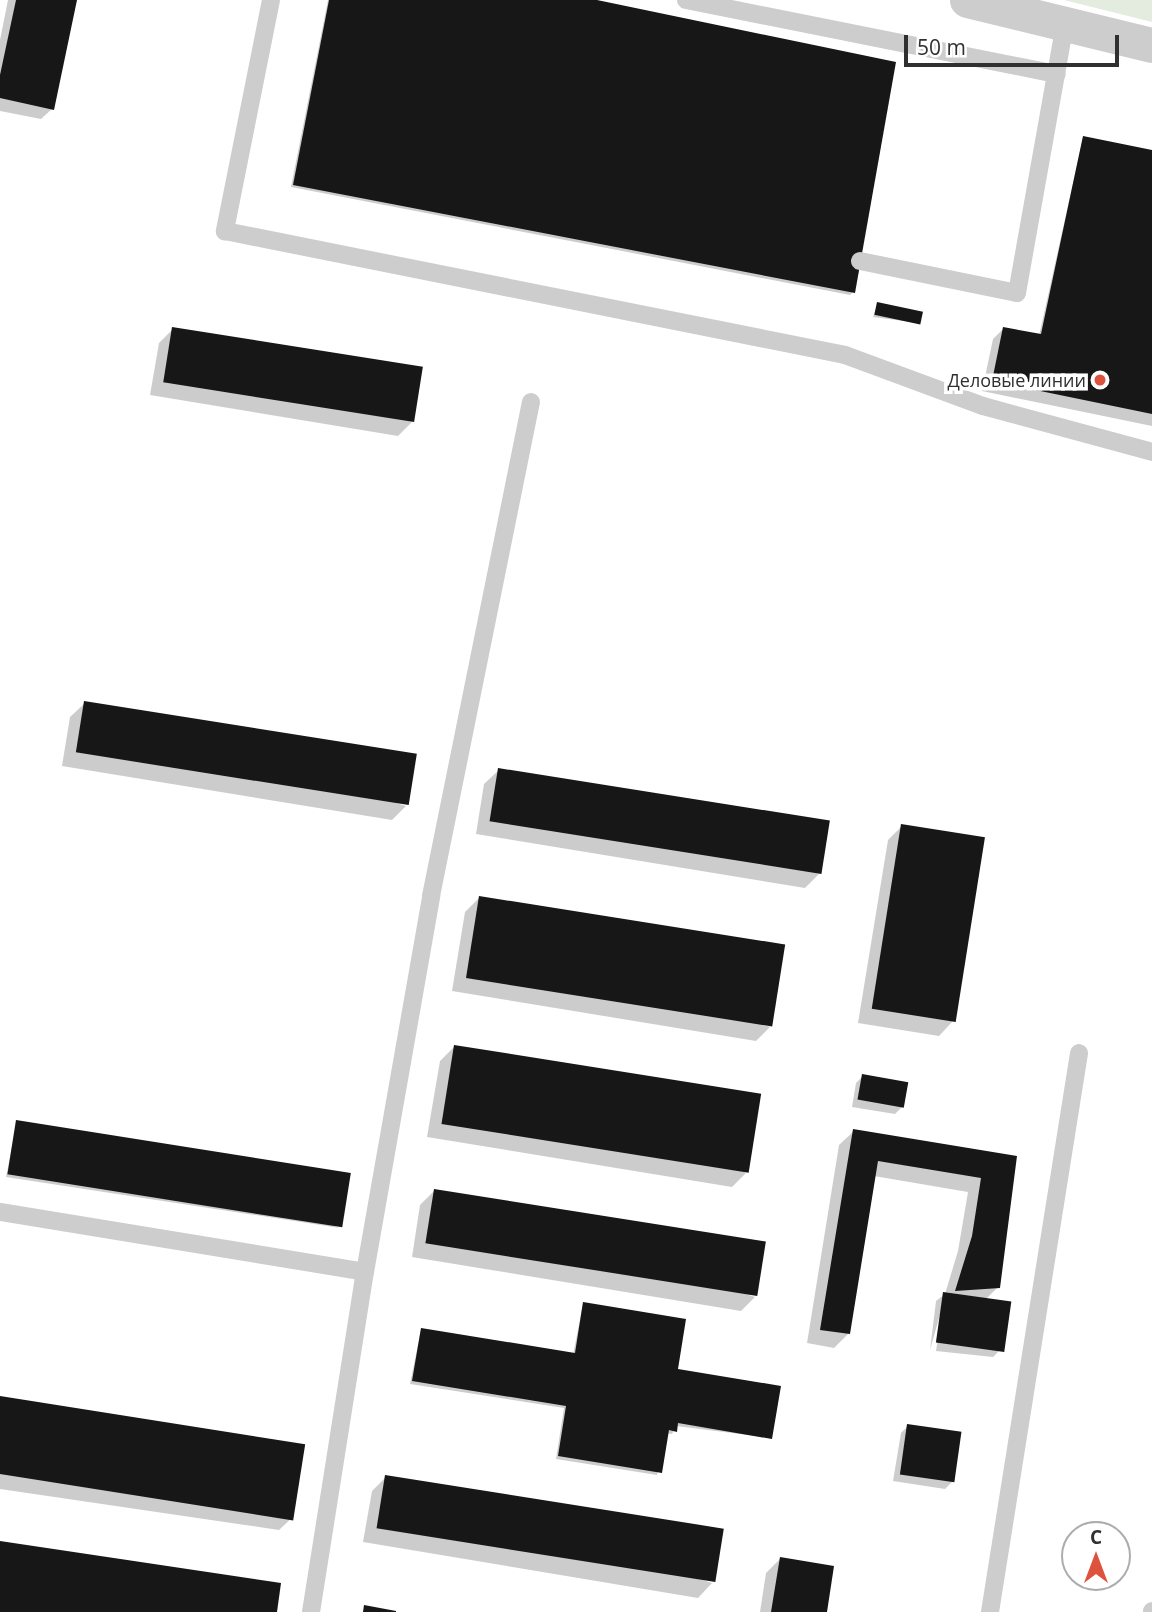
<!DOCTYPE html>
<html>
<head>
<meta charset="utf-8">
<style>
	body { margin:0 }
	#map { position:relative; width:1152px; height:1612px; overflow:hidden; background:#fff; font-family:"Open Sans",sans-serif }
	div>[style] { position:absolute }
	.green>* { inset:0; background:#e3ecdf }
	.shadow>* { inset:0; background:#0003 }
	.building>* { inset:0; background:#171717; transform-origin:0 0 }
	.lane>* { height:18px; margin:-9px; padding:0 9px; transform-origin:9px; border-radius:9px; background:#cdcdcd }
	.street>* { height:35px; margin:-17.5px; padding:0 17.5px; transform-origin:17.5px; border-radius:17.5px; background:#cdcdcd }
	.dots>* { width:19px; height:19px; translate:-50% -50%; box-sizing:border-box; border:4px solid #fff; border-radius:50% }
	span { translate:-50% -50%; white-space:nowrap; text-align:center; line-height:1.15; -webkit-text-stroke:7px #fff; paint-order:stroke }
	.poi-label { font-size:18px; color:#303030 }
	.right { translate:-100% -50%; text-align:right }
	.north { position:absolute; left:1061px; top:1521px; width:70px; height:70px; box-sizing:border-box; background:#fff; border:2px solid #acacac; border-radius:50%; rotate:0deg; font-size:19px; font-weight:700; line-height:28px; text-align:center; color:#303030 }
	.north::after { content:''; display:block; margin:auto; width:24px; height:32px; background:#dd523c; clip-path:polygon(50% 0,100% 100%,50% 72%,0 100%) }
	.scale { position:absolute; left:904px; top:35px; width:215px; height:32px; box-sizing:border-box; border:4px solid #303030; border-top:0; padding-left:9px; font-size:21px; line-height:24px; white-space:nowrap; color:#303030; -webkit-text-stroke:5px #fff; paint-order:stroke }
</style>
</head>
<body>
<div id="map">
	<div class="green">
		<i style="clip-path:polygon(1064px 0,1152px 0,1152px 22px)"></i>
	</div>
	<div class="shadow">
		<i style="clip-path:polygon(8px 0,75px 0,52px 109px,41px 119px,0 111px,0 40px)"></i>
		<i style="clip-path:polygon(328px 0,589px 0,853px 292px,850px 295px,291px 187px)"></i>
		<i style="clip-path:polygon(1083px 138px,1152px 151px,1152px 426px,982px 391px,993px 339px,1004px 328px,1039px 336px)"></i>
		<i style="clip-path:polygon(878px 304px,919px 323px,873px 317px)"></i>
		<i style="clip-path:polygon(173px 329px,412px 422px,398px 436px,150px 395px,159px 343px)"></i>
		<i style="clip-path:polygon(85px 703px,406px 806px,392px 820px,62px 766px,70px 717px)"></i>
		<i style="clip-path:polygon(499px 770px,819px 874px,805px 888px,476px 834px,484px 784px)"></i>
		<i style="clip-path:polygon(902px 826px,953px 1021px,939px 1036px,858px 1023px,888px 840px)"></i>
		<i style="clip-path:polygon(479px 898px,770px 1027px,756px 1041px,452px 991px,465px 912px)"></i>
		<i style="clip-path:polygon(454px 1047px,746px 1173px,732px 1187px,427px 1137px,440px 1061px)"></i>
		<i style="clip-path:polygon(863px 1076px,902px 1107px,895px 1114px,852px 1107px,856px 1083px)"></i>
		<i style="clip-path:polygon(17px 1122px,340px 1228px,6px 1177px)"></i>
		<i style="clip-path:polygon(854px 1131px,1015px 1157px,998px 1287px,986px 1299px,1000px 1350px,993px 1357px,936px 1351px,943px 1304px,930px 1350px,936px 1301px,945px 1294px,958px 1251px,968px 1192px,874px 1176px,848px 1334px,834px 1348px,807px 1343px,839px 1145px)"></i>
		<i style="clip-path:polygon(434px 1191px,755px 1297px,741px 1311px,412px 1257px,420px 1205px)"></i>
		<i style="clip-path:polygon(583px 1304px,676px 1371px,771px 1438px,676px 1426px,672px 1434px,666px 1433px,657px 1475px,556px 1459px,564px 1408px,410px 1384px,421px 1330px,573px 1355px)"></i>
		<i style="clip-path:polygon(0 1398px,294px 1516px,279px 1530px,0 1489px)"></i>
		<i style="clip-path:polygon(908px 1426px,952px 1482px,945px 1489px,893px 1481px,901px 1433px)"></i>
		<i style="clip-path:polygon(386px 1477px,712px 1583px,698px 1598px,363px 1542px,372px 1491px)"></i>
		<i style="clip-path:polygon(780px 1559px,825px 1612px,760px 1612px,766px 1573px)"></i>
	</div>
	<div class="building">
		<i style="clip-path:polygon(16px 0,77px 0,54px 110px,0 98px,0 75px)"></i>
		<i style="clip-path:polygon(329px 0,597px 0,896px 62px,855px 293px,293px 185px)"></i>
		<i style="clip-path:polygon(1083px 136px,1152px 150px,1152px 414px,992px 381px,1003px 327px,1041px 334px)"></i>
		<i style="left:877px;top:302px;width:47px;height:13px;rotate:12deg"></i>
		<i style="left:172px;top:327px;width:254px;height:56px;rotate:9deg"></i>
		<i style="left:84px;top:701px;width:337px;height:52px;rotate:9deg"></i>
		<i style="left:498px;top:768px;width:336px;height:54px;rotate:9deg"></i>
		<i style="left:901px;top:824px;width:85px;height:187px;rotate:9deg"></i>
		<i style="left:479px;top:896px;width:310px;height:83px;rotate:9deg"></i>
		<i style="left:454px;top:1045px;width:311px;height:80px;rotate:9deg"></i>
		<i style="left:862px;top:1074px;width:47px;height:26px;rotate:10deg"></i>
		<i style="left:16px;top:1120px;width:339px;height:55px;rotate:9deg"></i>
		<i style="clip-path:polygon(853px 1129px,1017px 1156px,1000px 1288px,955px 1291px,972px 1236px,981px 1178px,878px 1161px,850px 1334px,820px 1330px)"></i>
		<i style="left:434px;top:1189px;width:336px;height:55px;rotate:9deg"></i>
		<i style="left:943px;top:1292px;width:69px;height:51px;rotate:8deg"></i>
		<i style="clip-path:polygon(583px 1302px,686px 1319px,678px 1369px,781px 1386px,772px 1439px,678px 1423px,677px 1432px,669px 1430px,662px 1473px,558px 1456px,566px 1406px,412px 1381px,421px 1328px,575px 1353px)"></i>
		<i style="left:0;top:1396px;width:309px;height:77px;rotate:9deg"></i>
		<i style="left:907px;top:1424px;width:55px;height:51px;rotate:8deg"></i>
		<i style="left:385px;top:1475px;width:343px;height:54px;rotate:9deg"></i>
		<i style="clip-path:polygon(0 1541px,281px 1583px,277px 1612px,0 1612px)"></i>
		<i style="clip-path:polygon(780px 1557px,834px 1566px,827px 1612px,771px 1612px)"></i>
		<i style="clip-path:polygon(364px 1605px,396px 1611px,396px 1612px,363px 1612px)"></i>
	</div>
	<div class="lane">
		<i style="left:271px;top:0;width:236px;rotate:101.3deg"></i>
		<i style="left:225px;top:231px;width:632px;rotate:11.31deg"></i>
		<i style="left:845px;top:355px;width:147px;rotate:20.3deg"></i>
		<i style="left:983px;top:406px;width:175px;rotate:15.2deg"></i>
		<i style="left:686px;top:0;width:378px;rotate:11.3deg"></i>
		<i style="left:860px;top:261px;width:160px;rotate:11.5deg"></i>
		<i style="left:1017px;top:293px;width:274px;rotate:-79.9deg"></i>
		<i style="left:0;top:1212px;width:370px;rotate:9.3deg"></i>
		<i style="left:365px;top:1272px;width:382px;rotate:-80deg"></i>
		<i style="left:431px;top:896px;width:504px;rotate:-78.56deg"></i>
		<i style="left:311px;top:1612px;width:344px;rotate:-81deg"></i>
		<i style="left:990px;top:1612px;width:566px;rotate:-80.95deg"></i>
		<i style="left:1152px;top:1612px;width:1px;rotate:-90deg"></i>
	</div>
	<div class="street">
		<i style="left:967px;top:0;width:190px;rotate:13.7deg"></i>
	</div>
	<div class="dots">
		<i style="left:1100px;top:380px;background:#dd523c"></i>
	</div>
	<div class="poi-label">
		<span class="right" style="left:1086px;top:380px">Деловые линии</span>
	</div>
	<div class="north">С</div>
	<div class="scale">50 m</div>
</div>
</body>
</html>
